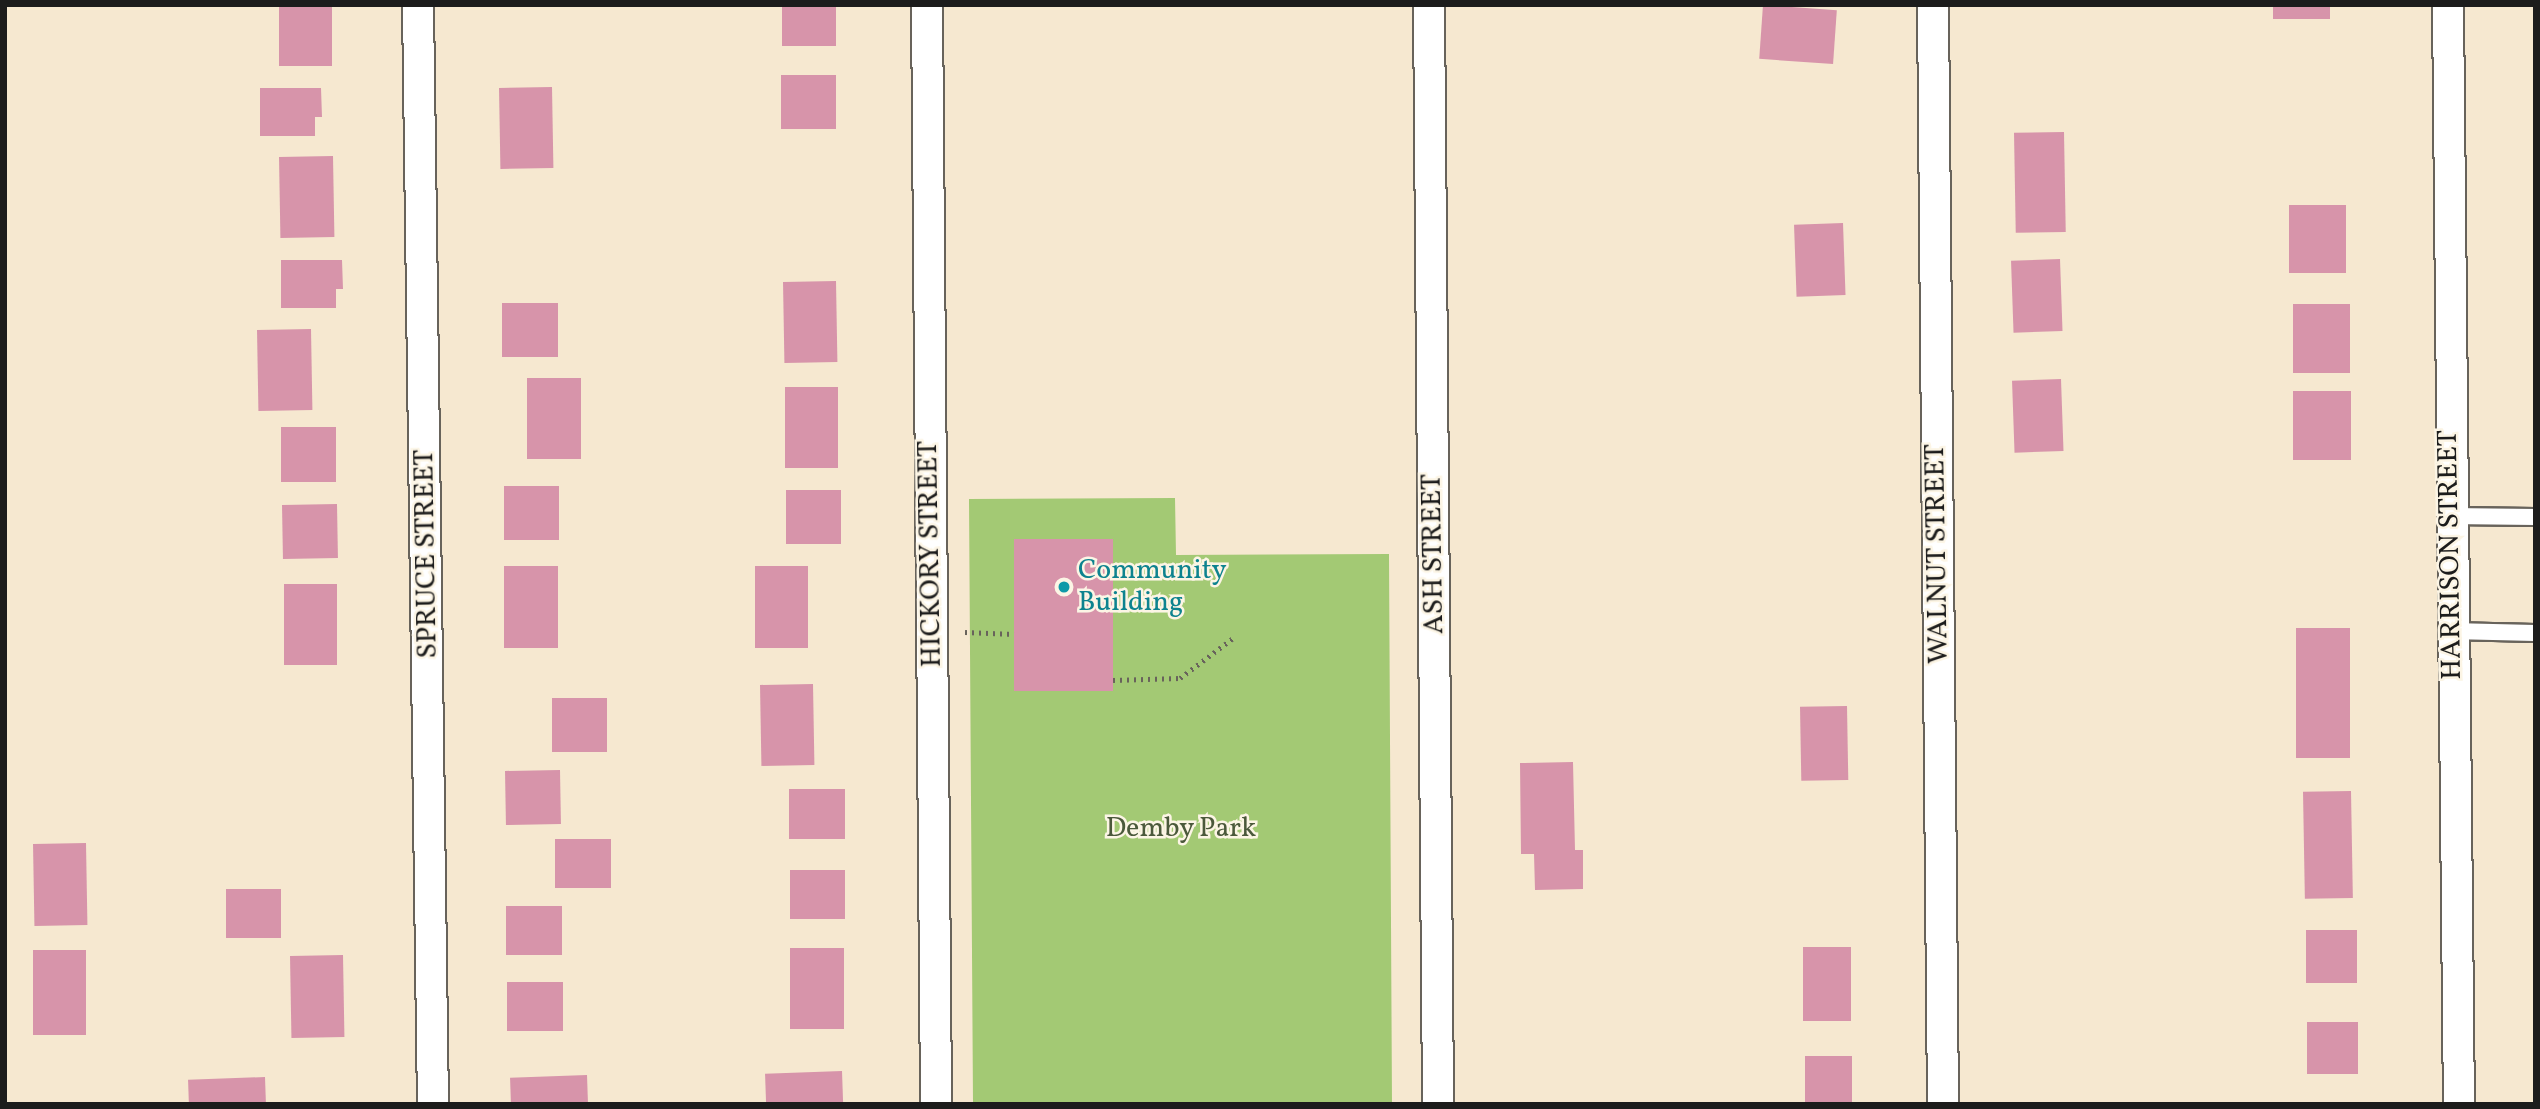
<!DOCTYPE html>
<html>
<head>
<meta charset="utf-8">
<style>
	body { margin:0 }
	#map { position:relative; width:2540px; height:1109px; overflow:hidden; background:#f6e8d0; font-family:Vollkorn,serif }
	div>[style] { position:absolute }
	.green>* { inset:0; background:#a3c974 }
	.building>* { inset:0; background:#d794aa; transform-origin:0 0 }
	.path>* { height:4.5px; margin-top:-2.25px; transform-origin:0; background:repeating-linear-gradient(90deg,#68635b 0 2px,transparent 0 7px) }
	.roads { filter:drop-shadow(2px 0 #68635b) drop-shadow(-2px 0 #68635b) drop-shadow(0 2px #68635b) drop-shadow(0 -2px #68635b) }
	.lane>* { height:16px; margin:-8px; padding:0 8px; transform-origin:8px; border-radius:8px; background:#fff }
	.street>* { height:30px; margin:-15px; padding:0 15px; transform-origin:15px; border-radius:15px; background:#fff }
	.dots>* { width:19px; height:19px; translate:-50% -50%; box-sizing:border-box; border:4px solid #fcf5e5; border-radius:50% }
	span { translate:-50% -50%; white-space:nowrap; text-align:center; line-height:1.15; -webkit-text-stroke:5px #fcf5e5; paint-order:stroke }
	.street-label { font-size:28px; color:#1c1c1c }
	.culture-label { font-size:28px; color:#0d838f }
	.left { translate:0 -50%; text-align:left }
	.park-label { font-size:28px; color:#4b593b }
	.frame { position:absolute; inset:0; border:7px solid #1c1c1c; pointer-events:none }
</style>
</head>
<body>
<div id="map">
	<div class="green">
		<i style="clip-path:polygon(1175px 498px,1176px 555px,1389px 554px,1392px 1104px,973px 1104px,969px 499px)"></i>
	</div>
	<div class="building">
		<i style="left:279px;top:5px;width:53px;height:61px"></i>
		<i style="left:782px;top:5px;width:54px;height:41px"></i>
		<i style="left:1763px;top:5px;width:74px;height:54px;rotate:4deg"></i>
		<i style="left:2273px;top:5px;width:57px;height:14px"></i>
		<i style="left:836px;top:75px;width:54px;height:55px;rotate:90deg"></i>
		<i style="left:552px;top:87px;width:81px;height:53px;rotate:89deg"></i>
		<i style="clip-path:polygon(260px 88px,321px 88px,322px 117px,315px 117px,315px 136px,260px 136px)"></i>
		<i style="left:2064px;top:132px;width:100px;height:50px;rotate:89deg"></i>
		<i style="left:333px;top:156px;width:81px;height:54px;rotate:89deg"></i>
		<i style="left:2289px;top:205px;width:57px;height:68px"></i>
		<i style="left:1843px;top:223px;width:72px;height:49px;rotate:88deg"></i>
		<i style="left:2060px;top:259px;width:72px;height:49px;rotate:88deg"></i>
		<i style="clip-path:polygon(281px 260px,342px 260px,343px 289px,336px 289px,336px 308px,281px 308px)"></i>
		<i style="left:836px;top:281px;width:81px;height:53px;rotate:89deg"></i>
		<i style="left:558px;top:303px;width:54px;height:56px;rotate:90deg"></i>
		<i style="left:2293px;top:304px;width:57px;height:69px"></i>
		<i style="left:311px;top:329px;width:81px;height:54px;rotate:89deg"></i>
		<i style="left:527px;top:378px;width:54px;height:81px"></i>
		<i style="left:2061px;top:379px;width:72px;height:49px;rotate:88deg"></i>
		<i style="left:785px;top:387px;width:53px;height:81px"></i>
		<i style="left:2293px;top:391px;width:58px;height:69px"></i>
		<i style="left:281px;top:427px;width:55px;height:55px"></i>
		<i style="left:559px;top:486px;width:54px;height:55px;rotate:90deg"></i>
		<i style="left:786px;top:490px;width:55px;height:54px"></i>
		<i style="left:337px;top:504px;width:54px;height:55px;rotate:89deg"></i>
		<i style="left:1113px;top:539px;width:152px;height:99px;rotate:90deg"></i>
		<i style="left:504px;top:566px;width:54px;height:82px"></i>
		<i style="left:755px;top:566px;width:53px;height:82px"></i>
		<i style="left:284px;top:584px;width:53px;height:81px"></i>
		<i style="left:2350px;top:628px;width:130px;height:54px;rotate:90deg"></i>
		<i style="left:813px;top:684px;width:81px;height:53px;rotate:89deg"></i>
		<i style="left:552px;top:698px;width:55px;height:54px"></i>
		<i style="left:1847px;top:706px;width:74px;height:47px;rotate:89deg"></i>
		<i style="clip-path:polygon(1573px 762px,1575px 850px,1583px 850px,1583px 889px,1535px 890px,1534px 854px,1521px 854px,1520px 763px)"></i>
		<i style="left:560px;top:770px;width:54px;height:55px;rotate:89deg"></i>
		<i style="left:789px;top:789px;width:56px;height:50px"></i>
		<i style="left:2351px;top:791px;width:107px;height:48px;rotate:89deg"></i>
		<i style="left:555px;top:839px;width:56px;height:49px"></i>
		<i style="left:86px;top:843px;width:82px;height:53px;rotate:89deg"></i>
		<i style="left:845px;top:870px;width:49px;height:55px;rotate:90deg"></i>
		<i style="left:226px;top:889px;width:55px;height:49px"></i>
		<i style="left:506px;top:906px;width:56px;height:49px"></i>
		<i style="left:2306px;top:930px;width:51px;height:53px"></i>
		<i style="left:1803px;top:947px;width:48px;height:74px"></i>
		<i style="left:790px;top:948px;width:54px;height:81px"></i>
		<i style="left:33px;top:950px;width:53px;height:85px"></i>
		<i style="left:343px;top:955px;width:82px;height:53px;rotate:89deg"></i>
		<i style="left:563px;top:982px;width:49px;height:56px;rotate:90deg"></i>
		<i style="left:2358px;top:1022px;width:52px;height:51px;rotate:90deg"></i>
		<i style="left:1805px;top:1056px;width:47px;height:48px"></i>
		<i style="left:842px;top:1071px;width:33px;height:77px;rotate:88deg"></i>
		<i style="left:587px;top:1075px;width:29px;height:77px;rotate:88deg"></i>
		<i style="left:265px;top:1077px;width:27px;height:77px;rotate:88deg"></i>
	</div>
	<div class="path">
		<i style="left:965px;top:632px;width:49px;rotate:2.3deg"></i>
		<i style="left:1113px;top:680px;width:67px;rotate:-1.7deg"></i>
		<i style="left:1180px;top:678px;width:66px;rotate:-37deg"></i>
	</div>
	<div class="roads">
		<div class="lane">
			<i style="left:2450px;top:516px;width:85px;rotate:0.7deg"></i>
			<i style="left:2451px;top:631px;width:84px;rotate:1.4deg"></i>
		</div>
		<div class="street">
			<i style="left:418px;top:5px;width:1099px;rotate:89.22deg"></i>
			<i style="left:927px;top:5px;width:1099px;rotate:89.53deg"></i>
			<i style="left:1429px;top:5px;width:1099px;rotate:89.53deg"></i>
			<i style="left:1933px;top:5px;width:1099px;rotate:89.48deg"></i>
			<i style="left:2448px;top:5px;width:1099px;rotate:89.43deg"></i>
		</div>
	</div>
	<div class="dots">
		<i style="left:1064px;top:587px;background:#0f9aa8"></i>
	</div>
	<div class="street-label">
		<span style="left:427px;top:554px;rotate:-91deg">SPRUCE STREET</span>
		<span style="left:931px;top:554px;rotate:-91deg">HICKORY STREET</span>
		<span style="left:1434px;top:554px;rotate:-91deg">ASH STREET</span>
		<span style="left:1938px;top:554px;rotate:-91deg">WALNUT STREET</span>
		<span style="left:2451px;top:555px;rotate:-91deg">HARRISON STREET</span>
	</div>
	<div class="culture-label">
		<span class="left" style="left:1078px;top:587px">Community<br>Building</span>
	</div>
	<div class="park-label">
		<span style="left:1181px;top:829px">Demby Park</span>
	</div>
	<div class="frame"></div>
</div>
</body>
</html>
